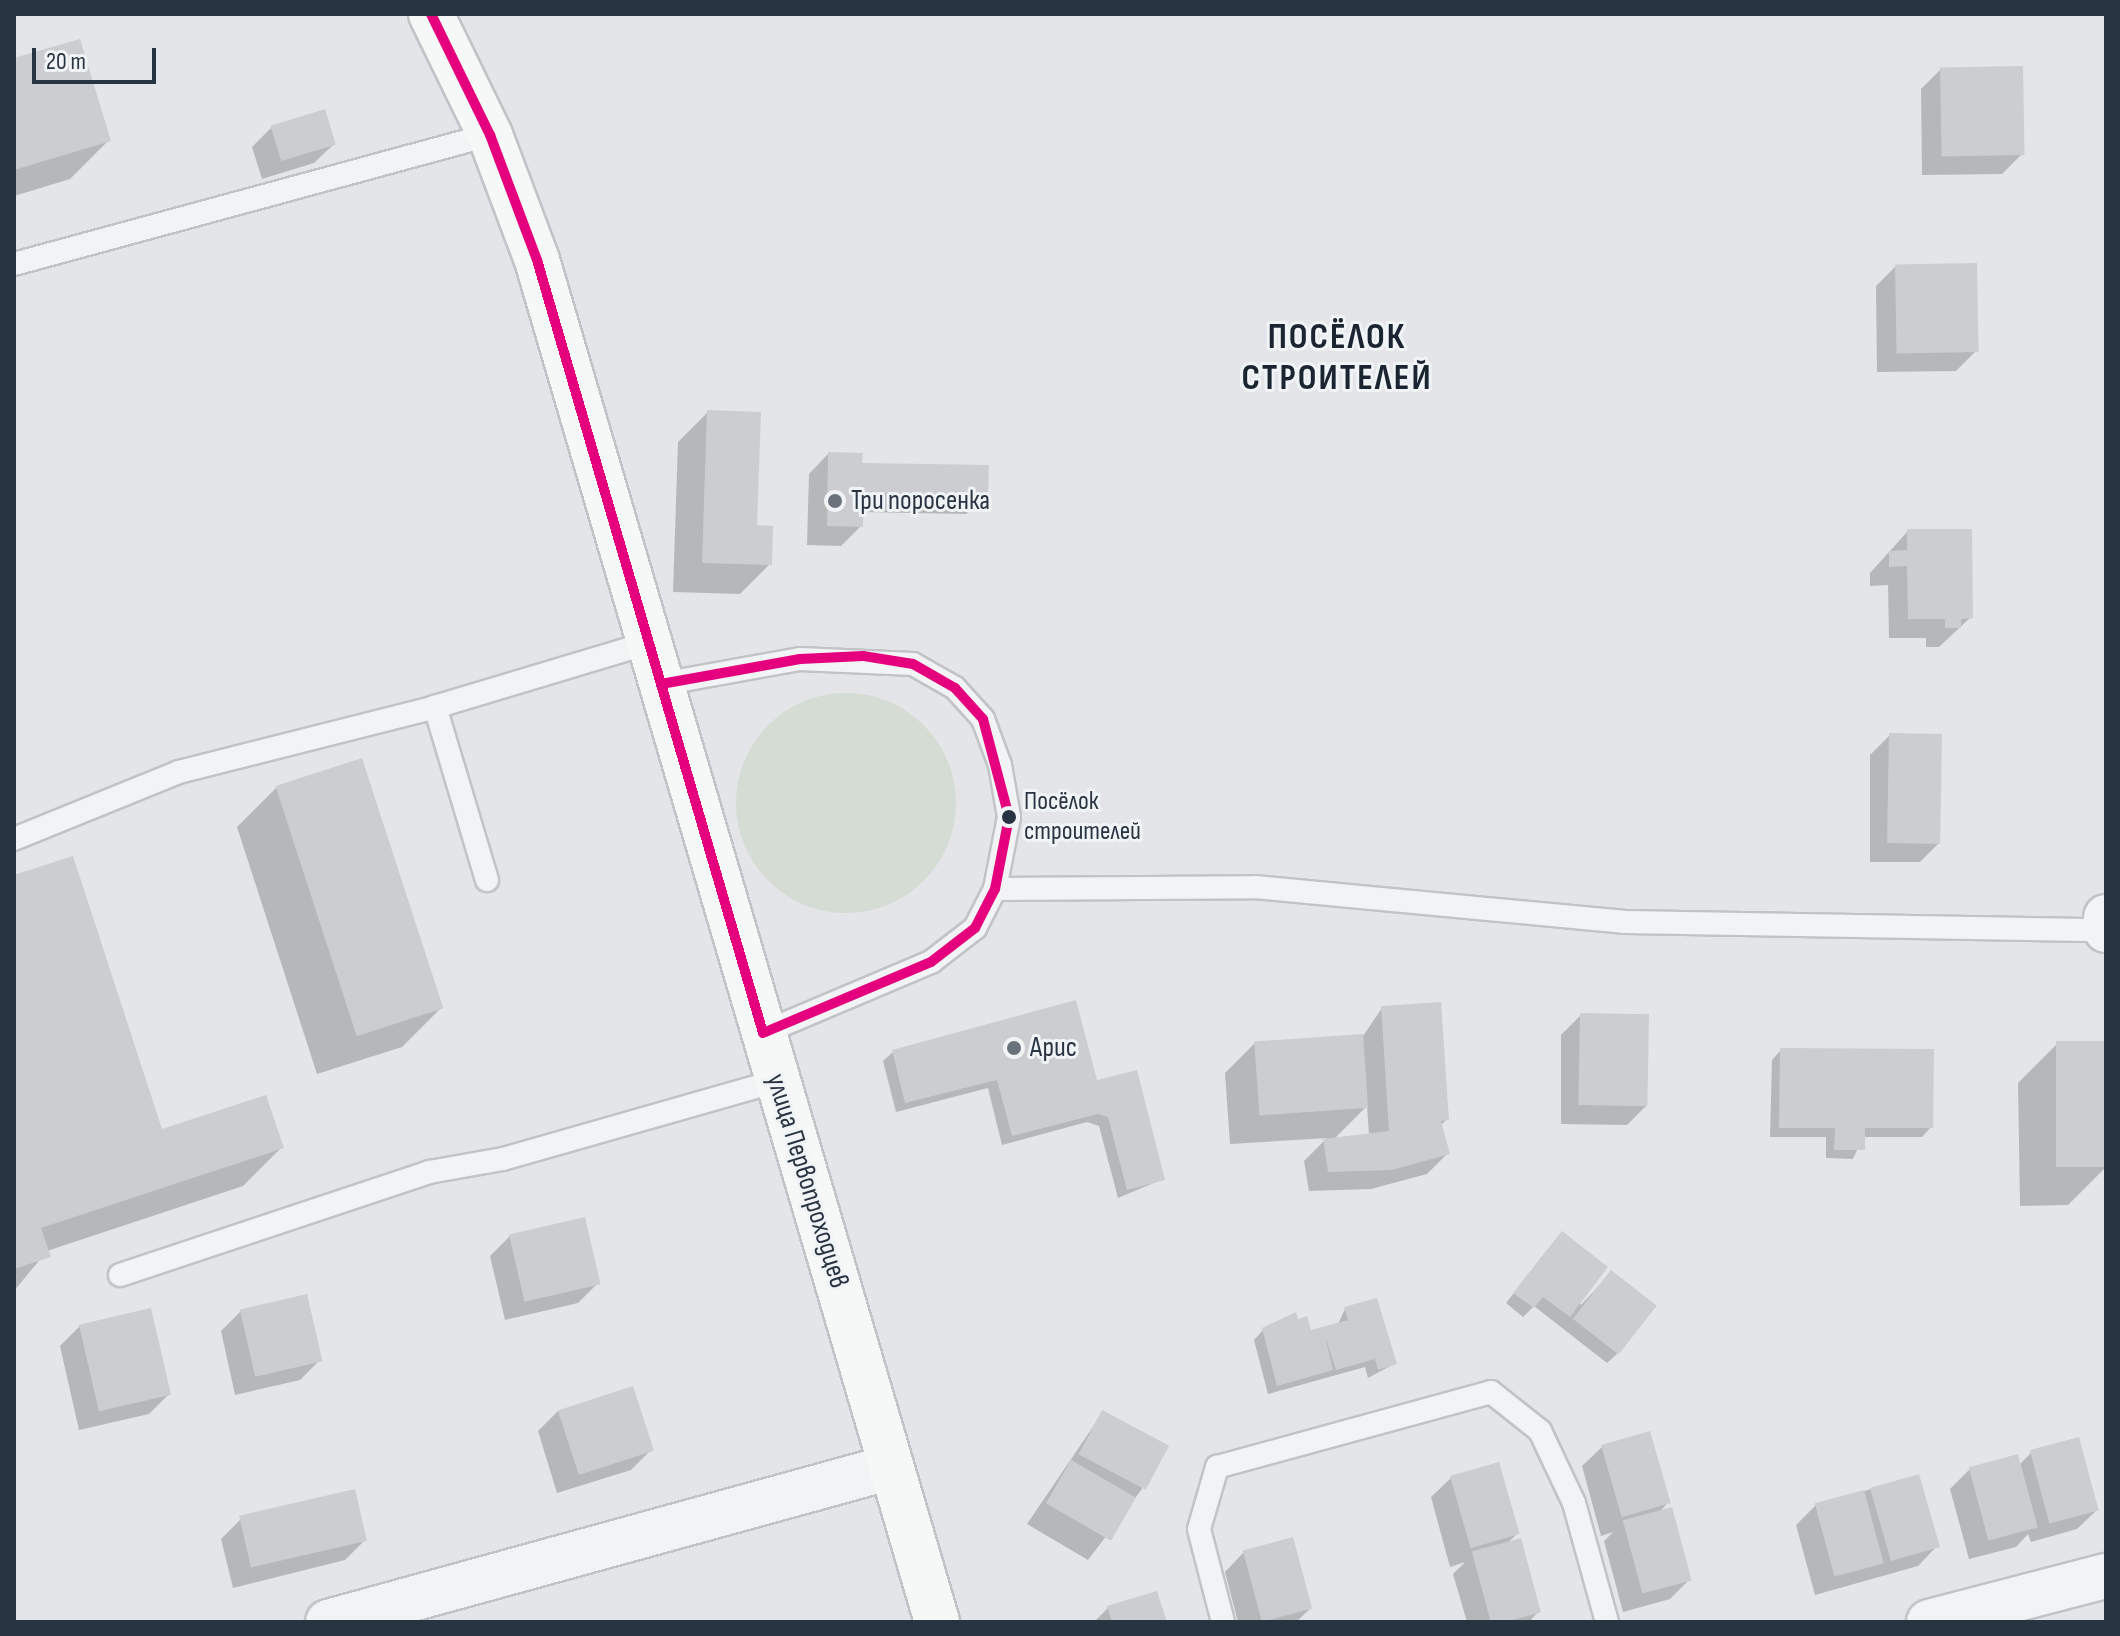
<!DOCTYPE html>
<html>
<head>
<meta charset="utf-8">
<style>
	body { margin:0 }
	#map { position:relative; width:2120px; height:1636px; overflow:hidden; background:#e3e5e8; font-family:"Sofia Sans Condensed",sans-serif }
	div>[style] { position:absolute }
	.green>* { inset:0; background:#d4dcd3 }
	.round { border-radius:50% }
	.shadow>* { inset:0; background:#0003 }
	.building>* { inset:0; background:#cbcdd0; transform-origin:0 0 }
	.roads { filter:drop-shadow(2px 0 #c1c3c6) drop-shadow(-2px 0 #c1c3c6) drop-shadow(0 2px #c1c3c6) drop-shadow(0 -2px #c1c3c6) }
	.lane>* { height:22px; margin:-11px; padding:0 11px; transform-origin:11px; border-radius:11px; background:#f2f3f5 }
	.street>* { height:44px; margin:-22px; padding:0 22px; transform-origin:22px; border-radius:22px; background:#f2f3f5 }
	.secondary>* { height:44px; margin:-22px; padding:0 22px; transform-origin:22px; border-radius:22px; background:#f6f7f7 }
	.bus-1>* { height:10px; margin:-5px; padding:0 5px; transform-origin:5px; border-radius:5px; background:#e5007d }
	.dots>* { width:22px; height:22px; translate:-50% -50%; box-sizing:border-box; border:4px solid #f1f4f7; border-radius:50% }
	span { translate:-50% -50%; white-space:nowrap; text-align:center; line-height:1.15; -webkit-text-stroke:6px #f1f4f7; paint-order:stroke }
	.bus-label { font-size:26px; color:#293442 }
	.left { translate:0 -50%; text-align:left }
	.poi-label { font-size:28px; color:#293442 }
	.street-label { font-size:28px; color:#293442 }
	.district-label { font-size:36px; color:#1b2532; font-weight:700; letter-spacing:2px }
	.frame { position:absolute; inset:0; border:16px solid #293442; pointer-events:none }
	.scale { position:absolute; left:32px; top:48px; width:124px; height:36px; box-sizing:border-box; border:4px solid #293442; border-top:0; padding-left:10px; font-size:24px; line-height:28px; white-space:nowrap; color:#293442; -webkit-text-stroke:6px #f1f4f7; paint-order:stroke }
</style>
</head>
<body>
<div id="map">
	<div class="green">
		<i class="round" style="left:736px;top:693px;width:220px;height:220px"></i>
	</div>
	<div class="shadow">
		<i style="clip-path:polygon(14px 61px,109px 140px,70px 179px,14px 196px)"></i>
		<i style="clip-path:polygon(1941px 69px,2022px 154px,2002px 174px,1922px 175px,1921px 89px)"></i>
		<i style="clip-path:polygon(272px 127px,334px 144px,314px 163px,262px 179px,252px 147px)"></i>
		<i style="clip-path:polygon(1896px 266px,1976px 351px,1956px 371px,1877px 372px,1876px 286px)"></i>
		<i style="clip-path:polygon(708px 412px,770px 564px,740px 594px,673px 592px,678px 442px)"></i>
		<i style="clip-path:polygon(828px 454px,860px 465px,986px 494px,966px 514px,861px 512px,861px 526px,841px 546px,807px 545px,809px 474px)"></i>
		<i style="clip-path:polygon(1908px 531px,1971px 617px,1939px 647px,1926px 647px,1926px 638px,1889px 638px,1888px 585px,1870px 586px,1870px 573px)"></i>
		<i style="clip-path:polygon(1890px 735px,1940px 842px,1920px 862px,1870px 862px,1870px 755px)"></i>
		<i style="clip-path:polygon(276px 788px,441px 1008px,402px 1047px,317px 1074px,237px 827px)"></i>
		<i style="clip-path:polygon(14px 877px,161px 1131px,281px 1148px,243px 1186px,47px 1251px,14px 1291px)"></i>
		<i style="clip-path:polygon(evenodd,1382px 1008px,1447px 1119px,1440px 1126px,1447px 1154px,1427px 1174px,1371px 1189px,1309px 1191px,1304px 1161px,1327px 1138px,1230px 1144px,1225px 1073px,1255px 1043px,1363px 1036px,1382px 1008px,1367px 1106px,1369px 1135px,1333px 1140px,1367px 1106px)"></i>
		<i style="clip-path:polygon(1581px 1015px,1647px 1105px,1627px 1125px,1561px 1124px,1561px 1035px)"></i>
		<i style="clip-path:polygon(2057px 1044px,2106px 1126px,2106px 1167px,2068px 1205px,2020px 1206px,2018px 1083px)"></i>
		<i style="clip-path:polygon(1781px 1050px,1931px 1127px,1922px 1137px,1863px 1137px,1853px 1159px,1826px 1158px,1826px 1137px,1770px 1137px,1772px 1060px)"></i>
		<i style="clip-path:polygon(893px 1052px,1095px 1082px,1163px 1179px,1118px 1198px,1099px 1126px,1087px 1122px,1002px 1145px,988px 1088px,896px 1112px,883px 1061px)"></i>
		<i style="clip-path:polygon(510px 1236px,598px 1283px,578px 1303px,505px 1320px,490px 1256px)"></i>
		<i style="clip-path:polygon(1553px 1243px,1581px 1305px,1611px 1273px,1617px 1354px,1607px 1363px,1534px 1306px,1523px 1317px,1506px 1303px)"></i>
		<i style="clip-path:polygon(1345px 1309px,1394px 1364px,1368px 1378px,1365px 1367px,1268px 1394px,1254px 1340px,1263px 1330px,1309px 1332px,1338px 1324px)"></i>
		<i style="clip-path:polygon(241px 1311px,320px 1360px,300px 1380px,235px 1395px,221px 1331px)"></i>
		<i style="clip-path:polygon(80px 1326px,169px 1394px,149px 1414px,79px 1430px,60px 1346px)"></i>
		<i style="clip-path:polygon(558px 1411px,651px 1450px,631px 1470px,557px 1493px,538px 1431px)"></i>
		<i style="clip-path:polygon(1103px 1412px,1142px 1489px,1088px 1560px,1027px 1524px)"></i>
		<i style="clip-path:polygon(1602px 1447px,1668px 1503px,1659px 1512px,1690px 1579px,1670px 1599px,1623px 1612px,1604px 1541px,1613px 1532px,1601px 1536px,1582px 1466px)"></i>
		<i style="clip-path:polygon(2031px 1453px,2097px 1510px,2077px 1529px,2031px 1542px,2028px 1534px,2016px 1547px,1969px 1559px,1950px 1489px,1970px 1469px,2017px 1456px,2019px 1465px)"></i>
		<i style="clip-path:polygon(1451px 1478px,1517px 1534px,1505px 1545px,1539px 1611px,1529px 1622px,1467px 1622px,1453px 1574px,1465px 1562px,1450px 1567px,1431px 1497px)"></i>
		<i style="clip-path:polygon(1871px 1489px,1937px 1546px,1918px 1566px,1815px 1595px,1796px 1525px,1816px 1505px)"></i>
		<i style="clip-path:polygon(241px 1519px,365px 1540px,345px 1560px,233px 1588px,221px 1539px)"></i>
		<i style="clip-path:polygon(1244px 1552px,1310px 1609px,1297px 1621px,1314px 1622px,1238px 1622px,1225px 1572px)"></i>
		<i style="clip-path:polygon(1108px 1608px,1165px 1622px,1094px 1622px)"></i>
	</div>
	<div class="building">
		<i style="clip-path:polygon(80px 39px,111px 141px,14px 170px,14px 58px)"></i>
		<i style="left:2023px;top:66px;width:89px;height:83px;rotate:89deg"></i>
		<i style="left:325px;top:109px;width:37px;height:57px;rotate:73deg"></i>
		<i style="left:1977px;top:263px;width:89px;height:82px;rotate:89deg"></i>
		<i style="clip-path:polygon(707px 410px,761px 412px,757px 525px,773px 526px,772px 565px,702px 563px)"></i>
		<i style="clip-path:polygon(828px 452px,863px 453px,862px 463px,989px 465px,988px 494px,864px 493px,863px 527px,827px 526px)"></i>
		<i style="clip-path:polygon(1907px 529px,1972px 529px,1973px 618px,1961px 619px,1961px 628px,1945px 628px,1945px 619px,1908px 619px,1907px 566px,1889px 567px,1889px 551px,1907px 550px)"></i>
		<i style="left:1889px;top:733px;width:53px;height:110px;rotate:1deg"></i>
		<i style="left:362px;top:758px;width:263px;height:91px;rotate:72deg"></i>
		<i style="clip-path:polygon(73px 856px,162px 1129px,266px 1095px,284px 1148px,41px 1228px,51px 1257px,14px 1269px,14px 875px)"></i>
		<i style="clip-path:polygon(1076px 1000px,1097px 1080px,1137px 1070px,1165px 1180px,1127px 1190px,1108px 1117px,1098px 1114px,1012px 1136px,997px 1080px,905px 1103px,892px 1050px)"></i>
		<i style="clip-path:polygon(1441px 1002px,1449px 1120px,1441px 1121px,1450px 1154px,1392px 1170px,1328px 1172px,1323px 1139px,1389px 1131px,1381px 1006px)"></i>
		<i style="left:1580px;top:1013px;width:69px;height:92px;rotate:1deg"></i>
		<i style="left:1363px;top:1034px;width:74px;height:109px;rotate:86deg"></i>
		<i style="left:2106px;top:1041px;width:126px;height:50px;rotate:90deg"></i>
		<i style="clip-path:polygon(1780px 1048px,1934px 1049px,1933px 1128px,1865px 1128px,1865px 1150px,1834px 1150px,1835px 1128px,1779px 1128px)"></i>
		<i style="left:585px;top:1217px;width:69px;height:78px;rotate:77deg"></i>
		<i style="clip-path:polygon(1562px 1231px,1608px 1267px,1570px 1317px,1543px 1297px,1534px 1308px,1513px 1293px)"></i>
		<i style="left:1611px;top:1270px;width:58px;height:62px;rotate:38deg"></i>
		<i style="left:307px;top:1294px;width:69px;height:69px;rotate:77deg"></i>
		<i style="clip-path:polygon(1377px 1298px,1397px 1364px,1378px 1370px,1375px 1359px,1336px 1370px,1325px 1336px,1333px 1370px,1277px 1386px,1262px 1328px,1296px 1312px,1298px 1319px,1307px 1316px,1311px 1330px,1348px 1320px,1344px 1307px)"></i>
		<i style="left:151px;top:1308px;width:89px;height:74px;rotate:77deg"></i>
		<i style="left:633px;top:1386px;width:68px;height:79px;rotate:72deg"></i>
		<i style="left:1102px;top:1410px;width:76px;height:50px;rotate:28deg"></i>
		<i style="left:1650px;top:1431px;width:75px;height:51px;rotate:74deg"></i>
		<i style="left:2079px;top:1437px;width:76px;height:51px;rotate:75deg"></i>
		<i style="left:2018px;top:1454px;width:76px;height:51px;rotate:75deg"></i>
		<i style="left:1071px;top:1460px;width:75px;height:50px;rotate:30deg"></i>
		<i style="left:1499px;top:1462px;width:75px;height:51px;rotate:74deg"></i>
		<i style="left:1919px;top:1474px;width:76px;height:51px;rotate:74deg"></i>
		<i style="left:355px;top:1489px;width:53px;height:119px;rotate:77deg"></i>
		<i style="left:1864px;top:1490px;width:76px;height:51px;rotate:75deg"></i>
		<i style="left:1672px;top:1507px;width:76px;height:51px;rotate:75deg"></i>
		<i style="left:1293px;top:1537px;width:74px;height:52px;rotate:75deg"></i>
		<i style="left:1521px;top:1538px;width:77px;height:51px;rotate:75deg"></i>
		<i style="clip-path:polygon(1157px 1591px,1167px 1622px,1112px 1622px,1107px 1606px)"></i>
	</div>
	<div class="roads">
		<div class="lane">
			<i style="left:14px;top:264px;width:493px;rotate:-15.2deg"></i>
			<i style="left:661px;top:684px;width:141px;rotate:-10.2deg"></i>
			<i style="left:800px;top:659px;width:113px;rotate:2.5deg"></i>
			<i style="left:913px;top:664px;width:48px;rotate:29.7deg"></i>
			<i style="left:955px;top:688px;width:42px;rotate:47.9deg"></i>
			<i style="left:983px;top:719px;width:49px;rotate:69.7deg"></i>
			<i style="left:1000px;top:765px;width:53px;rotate:80.2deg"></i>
			<i style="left:1009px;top:817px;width:73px;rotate:101deg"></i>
			<i style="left:995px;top:889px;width:44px;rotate:117.1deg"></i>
			<i style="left:975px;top:928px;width:56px;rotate:142.3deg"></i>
			<i style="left:931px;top:962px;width:182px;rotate:157.1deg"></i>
			<i style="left:14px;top:839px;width:178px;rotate:-22.1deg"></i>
			<i style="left:179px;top:772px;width:264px;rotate:-14.2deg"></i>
			<i style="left:487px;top:880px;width:181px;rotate:-106.7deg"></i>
			<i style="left:435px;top:707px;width:222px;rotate:-16.7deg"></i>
			<i style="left:995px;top:889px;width:260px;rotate:-0.4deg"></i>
			<i style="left:1255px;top:887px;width:370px;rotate:5.4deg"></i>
			<i style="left:1623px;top:922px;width:481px;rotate:1deg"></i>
			<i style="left:120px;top:1275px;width:326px;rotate:-18.4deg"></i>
			<i style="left:429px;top:1172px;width:75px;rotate:-10deg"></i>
			<i style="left:503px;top:1159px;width:285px;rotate:-15.9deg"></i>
			<i style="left:1223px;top:1622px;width:96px;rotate:-104.5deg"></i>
			<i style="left:1199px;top:1529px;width:65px;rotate:-73.8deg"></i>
			<i style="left:1217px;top:1467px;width:284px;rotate:-15.3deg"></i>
			<i style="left:1491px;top:1392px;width:63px;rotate:38.5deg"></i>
			<i style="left:1540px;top:1431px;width:80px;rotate:64.7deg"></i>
			<i style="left:1574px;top:1503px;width:123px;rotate:74.5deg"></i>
		</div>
		<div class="street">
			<i style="left:2106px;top:917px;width:13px;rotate:90deg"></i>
			<i style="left:328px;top:1622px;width:584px;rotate:-15.39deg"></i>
			<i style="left:1929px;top:1622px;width:183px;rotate:-14.6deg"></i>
		</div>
		<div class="secondary">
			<i style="left:431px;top:14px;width:135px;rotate:64deg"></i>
			<i style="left:490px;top:135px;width:134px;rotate:69.4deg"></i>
			<i style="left:537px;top:260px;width:1420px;rotate:73.63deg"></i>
		</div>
	</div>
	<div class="bus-1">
		<i style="left:431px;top:14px;width:135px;rotate:64deg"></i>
		<i style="left:490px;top:135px;width:134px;rotate:69.4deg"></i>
		<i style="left:537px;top:260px;width:805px;rotate:73.7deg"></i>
		<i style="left:763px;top:1033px;width:182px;rotate:-22.9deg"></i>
		<i style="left:931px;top:962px;width:56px;rotate:-37.7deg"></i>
		<i style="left:975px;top:928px;width:44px;rotate:-62.9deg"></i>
		<i style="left:995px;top:889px;width:73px;rotate:-79deg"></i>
		<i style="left:1009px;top:817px;width:101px;rotate:-104.9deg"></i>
		<i style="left:983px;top:719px;width:42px;rotate:-132.1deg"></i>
		<i style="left:955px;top:688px;width:48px;rotate:-150.3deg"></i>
		<i style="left:913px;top:664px;width:51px;rotate:-170.9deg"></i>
		<i style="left:863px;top:656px;width:63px;rotate:177.3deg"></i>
		<i style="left:800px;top:659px;width:141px;rotate:169.8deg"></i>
	</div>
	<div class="dots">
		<i style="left:835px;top:501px;background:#6a727c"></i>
		<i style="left:1009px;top:817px;background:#293442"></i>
		<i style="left:1014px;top:1048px;background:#6a727c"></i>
	</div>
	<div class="bus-label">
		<span class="left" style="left:1024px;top:817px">Посёлок<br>строителей</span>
	</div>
	<div class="poi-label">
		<span class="left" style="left:851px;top:501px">Три поросенка</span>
		<span class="left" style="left:1030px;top:1048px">Арис</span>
	</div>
	<div class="street-label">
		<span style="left:807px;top:1181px;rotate:73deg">улица Первопроходцев</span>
	</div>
	<div class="district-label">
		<span style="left:1337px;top:358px">ПОСЁЛОК<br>СТРОИТЕЛЕЙ</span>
	</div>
	<div class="frame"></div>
	<div class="scale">20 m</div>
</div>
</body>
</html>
